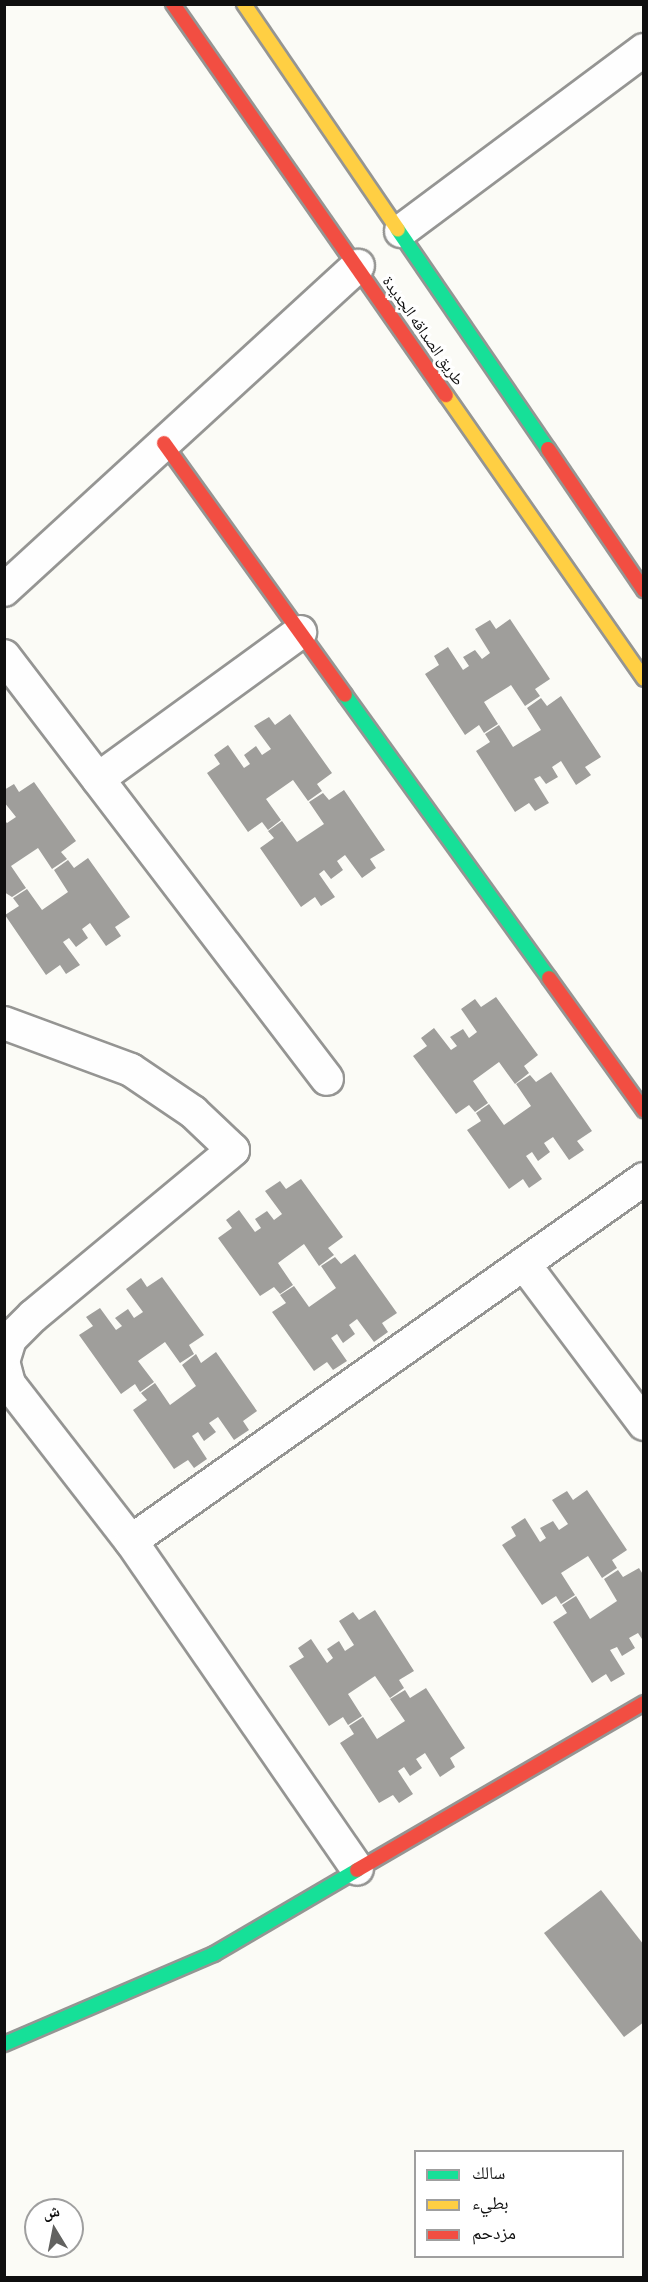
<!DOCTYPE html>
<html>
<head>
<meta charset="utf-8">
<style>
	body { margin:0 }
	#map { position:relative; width:648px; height:2282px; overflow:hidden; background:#fbfbf6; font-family:Bitter,"Noto Naskh Arabic",serif }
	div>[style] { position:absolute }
	.building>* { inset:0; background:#9f9e9b }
	.roads { filter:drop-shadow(2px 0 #959593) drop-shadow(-2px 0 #959593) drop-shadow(0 2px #959593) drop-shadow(0 -2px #959593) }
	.street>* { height:32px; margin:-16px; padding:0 16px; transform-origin:16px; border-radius:16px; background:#fefefe }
	.fast>* { height:14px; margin:-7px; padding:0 7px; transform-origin:7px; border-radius:7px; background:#16e098 }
	.slow>* { height:14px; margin:-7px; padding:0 7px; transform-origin:7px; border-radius:7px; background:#ffcf43 }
	.jam>* { height:14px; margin:-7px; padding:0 7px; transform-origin:7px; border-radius:7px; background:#f24e42 }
	span { translate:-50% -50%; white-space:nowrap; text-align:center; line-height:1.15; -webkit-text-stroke:6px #fff; paint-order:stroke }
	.street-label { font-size:16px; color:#0f0f0f }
	.frame { position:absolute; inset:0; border:6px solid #0f0f0f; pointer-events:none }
	.legend { position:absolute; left:414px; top:2150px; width:210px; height:108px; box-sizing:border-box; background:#fff; border:2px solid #9f9f9f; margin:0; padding:8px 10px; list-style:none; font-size:18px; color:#0f0f0f }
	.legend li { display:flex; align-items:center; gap:12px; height:30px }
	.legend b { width:30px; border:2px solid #9f9f9f }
	.north { position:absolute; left:24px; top:2198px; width:60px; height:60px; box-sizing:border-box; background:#fff; border:2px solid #9f9f9f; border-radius:50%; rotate:350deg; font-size:16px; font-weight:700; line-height:24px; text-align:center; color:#0f0f0f }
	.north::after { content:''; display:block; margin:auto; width:21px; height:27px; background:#626260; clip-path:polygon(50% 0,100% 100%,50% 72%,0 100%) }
</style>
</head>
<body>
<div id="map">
	<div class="building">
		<i style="clip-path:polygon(510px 619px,550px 679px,535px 689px,540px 696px,525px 706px,511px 685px,484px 702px,498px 724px,484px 733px,479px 725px,465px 735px,425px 674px,439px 665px,434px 656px,448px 647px,463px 670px,469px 666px,463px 657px,475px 650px,482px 659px,490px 653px,475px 629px,490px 620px,496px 629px)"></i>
		<i style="clip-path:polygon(561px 696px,601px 757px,585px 767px,591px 775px,576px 785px,561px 761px,552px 767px,558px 777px,546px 784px,540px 776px,534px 779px,549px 803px,535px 811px,529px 803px,515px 812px,476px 751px,490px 742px,485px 734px,499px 725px,513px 747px,541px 730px,527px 708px,541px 698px,547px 706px)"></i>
		<i style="clip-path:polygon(290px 714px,332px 773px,317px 784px,322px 791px,308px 801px,293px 780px,266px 799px,281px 820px,268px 830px,262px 822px,248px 832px,207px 773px,220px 764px,214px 755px,228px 745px,244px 768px,250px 764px,244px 755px,256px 746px,262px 755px,271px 749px,254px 726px,269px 717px,275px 725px)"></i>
		<i style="clip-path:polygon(34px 782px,76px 841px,61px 852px,67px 859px,52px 869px,38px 848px,11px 866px,26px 888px,12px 897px,4px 892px,4px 820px,7px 823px,16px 817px,4px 802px,4px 790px,14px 784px,19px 792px)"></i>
		<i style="clip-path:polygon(344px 790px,385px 850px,370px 859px,376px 868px,362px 878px,345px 855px,337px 861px,343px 870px,331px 879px,324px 870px,319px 874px,335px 897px,321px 906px,315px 897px,301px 907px,260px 848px,274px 838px,268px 831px,282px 821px,297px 842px,324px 824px,309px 802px,323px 793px,329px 800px)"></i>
		<i style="clip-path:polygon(88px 858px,130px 917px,115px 927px,121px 936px,106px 946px,90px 923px,82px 929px,88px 938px,76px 947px,69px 938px,63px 942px,80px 965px,66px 974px,60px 965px,46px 975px,5px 915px,19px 906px,13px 898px,27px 889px,42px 910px,68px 892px,54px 870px,68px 860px,74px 868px)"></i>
		<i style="clip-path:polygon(496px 997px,538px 1055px,524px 1066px,529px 1073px,515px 1084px,499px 1062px,473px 1081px,488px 1103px,475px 1112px,469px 1105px,456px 1114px,413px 1056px,427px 1046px,421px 1038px,434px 1028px,451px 1050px,457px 1046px,450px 1037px,463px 1029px,469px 1038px,477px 1032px,461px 1009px,475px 999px,481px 1007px)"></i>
		<i style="clip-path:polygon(551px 1072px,592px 1131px,577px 1141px,584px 1150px,569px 1160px,553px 1137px,544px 1143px,550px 1152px,538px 1161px,532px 1152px,526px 1156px,542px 1179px,529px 1188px,523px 1179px,509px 1189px,467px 1130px,481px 1121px,476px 1113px,489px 1104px,504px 1125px,531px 1106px,516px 1084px,530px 1075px,536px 1082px)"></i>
		<i style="clip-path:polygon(301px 1179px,343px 1237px,328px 1248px,334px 1255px,319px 1266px,304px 1244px,278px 1263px,293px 1285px,280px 1294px,274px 1287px,260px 1296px,218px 1238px,232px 1228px,226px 1220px,239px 1210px,255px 1232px,261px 1228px,255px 1219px,267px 1211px,274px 1220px,282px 1214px,265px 1191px,280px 1181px,286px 1189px)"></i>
		<i style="clip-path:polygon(355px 1254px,397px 1313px,382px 1323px,388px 1332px,374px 1342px,357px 1319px,349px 1325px,355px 1334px,343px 1343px,337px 1334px,331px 1338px,347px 1361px,333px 1370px,327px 1362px,314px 1371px,272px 1312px,286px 1303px,280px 1295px,294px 1286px,309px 1307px,336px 1288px,321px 1266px,335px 1257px,341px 1264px)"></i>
		<i style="clip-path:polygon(162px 1277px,204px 1335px,189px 1345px,194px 1354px,180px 1363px,165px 1342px,138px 1361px,154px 1382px,140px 1392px,135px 1384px,121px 1394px,79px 1335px,93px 1326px,86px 1317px,100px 1308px,116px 1330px,122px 1326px,115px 1318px,128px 1309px,134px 1318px,143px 1312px,126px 1289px,141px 1278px,147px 1287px)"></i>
		<i style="clip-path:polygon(216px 1352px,257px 1411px,243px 1421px,249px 1430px,234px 1440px,218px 1417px,209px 1423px,216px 1432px,204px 1441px,198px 1432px,192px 1436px,207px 1459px,194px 1468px,188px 1460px,174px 1469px,133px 1410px,147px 1400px,141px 1393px,155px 1383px,170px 1405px,196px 1386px,182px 1365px,196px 1354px,201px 1363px)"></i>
		<i style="clip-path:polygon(587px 1490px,627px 1550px,612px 1560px,617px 1568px,602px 1578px,588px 1556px,561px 1573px,575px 1595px,561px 1604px,556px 1596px,542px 1605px,502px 1545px,516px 1536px,511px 1527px,525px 1518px,540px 1542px,546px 1538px,540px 1528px,553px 1521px,559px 1530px,568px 1524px,552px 1500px,567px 1491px,573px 1500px)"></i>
		<i style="clip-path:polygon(639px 1568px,644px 1576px,644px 1642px,638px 1633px,629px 1638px,635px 1648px,622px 1656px,617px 1647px,610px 1650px,625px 1674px,611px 1682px,606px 1674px,592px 1683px,553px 1622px,567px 1613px,562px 1605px,576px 1596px,590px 1619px,617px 1601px,604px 1579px,618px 1570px,623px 1577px)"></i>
		<i style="clip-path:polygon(375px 1610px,414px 1671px,399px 1680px,404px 1688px,390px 1698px,375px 1676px,348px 1694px,362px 1716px,348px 1725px,343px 1717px,329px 1726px,289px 1666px,304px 1657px,298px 1648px,311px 1639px,327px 1663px,333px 1658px,327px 1649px,339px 1641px,345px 1651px,354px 1645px,339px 1621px,353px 1612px,359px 1620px)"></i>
		<i style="clip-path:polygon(426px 1688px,465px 1748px,450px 1758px,455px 1767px,440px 1777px,425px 1753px,416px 1759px,422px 1768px,410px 1776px,404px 1767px,398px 1771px,413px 1794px,399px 1803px,393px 1795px,379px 1803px,340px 1743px,354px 1734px,349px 1726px,363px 1717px,377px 1739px,405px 1721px,390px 1699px,405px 1690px,410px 1698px)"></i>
		<i style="clip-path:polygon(601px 1890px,644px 1945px,644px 2022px,624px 2037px,544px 1933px)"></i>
	</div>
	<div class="roads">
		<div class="street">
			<i style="left:401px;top:231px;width:303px;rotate:-36.7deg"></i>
			<i style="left:4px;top:590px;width:480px;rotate:-42.5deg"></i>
			<i style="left:4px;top:656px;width:532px;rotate:52.63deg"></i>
			<i style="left:98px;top:779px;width:250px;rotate:-36deg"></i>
			<i style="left:4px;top:1023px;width:135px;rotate:20.3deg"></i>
			<i style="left:131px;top:1070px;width:75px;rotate:34.1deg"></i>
			<i style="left:193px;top:1112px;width:55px;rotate:43.5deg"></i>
			<i style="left:233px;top:1150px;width:260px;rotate:140.3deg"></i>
			<i style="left:33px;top:1316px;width:33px;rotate:135deg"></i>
			<i style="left:10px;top:1339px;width:21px;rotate:107deg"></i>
			<i style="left:524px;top:1264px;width:200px;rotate:53.1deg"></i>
			<i style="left:4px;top:1365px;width:20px;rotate:75deg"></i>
			<i style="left:9px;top:1384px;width:199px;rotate:52.2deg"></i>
			<i style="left:131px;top:1541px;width:398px;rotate:55.4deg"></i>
			<i style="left:131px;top:1541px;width:628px;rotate:-35.21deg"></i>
		</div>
		<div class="fast">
			<i style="left:398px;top:230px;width:265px;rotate:55.6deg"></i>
			<i style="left:345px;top:695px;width:349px;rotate:54.2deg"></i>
			<i style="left:4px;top:2044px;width:228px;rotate:-23.2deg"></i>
			<i style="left:214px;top:1954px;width:166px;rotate:-30.4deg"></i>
		</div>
		<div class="slow">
			<i style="left:244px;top:4px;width:273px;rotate:55.7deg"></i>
			<i style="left:446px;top:395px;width:346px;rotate:55.1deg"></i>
		</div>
		<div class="jam">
			<i style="left:173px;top:4px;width:477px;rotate:55.1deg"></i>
			<i style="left:164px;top:443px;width:310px;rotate:54.3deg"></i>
			<i style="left:548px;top:449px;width:171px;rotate:55.8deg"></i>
			<i style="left:549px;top:978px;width:163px;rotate:54.3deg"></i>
			<i style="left:357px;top:1870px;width:332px;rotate:-30.2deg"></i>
		</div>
	</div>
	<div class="street-label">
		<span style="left:423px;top:331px;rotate:55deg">طريق الصداقه الجديدة</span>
	</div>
	<div class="frame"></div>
	<ul class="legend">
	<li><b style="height:8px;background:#16e098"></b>سالك</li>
	<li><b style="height:8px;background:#ffcf43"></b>بطيء</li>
	<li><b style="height:8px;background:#f24e42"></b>مزدحم</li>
	</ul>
	<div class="north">ش</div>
</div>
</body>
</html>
